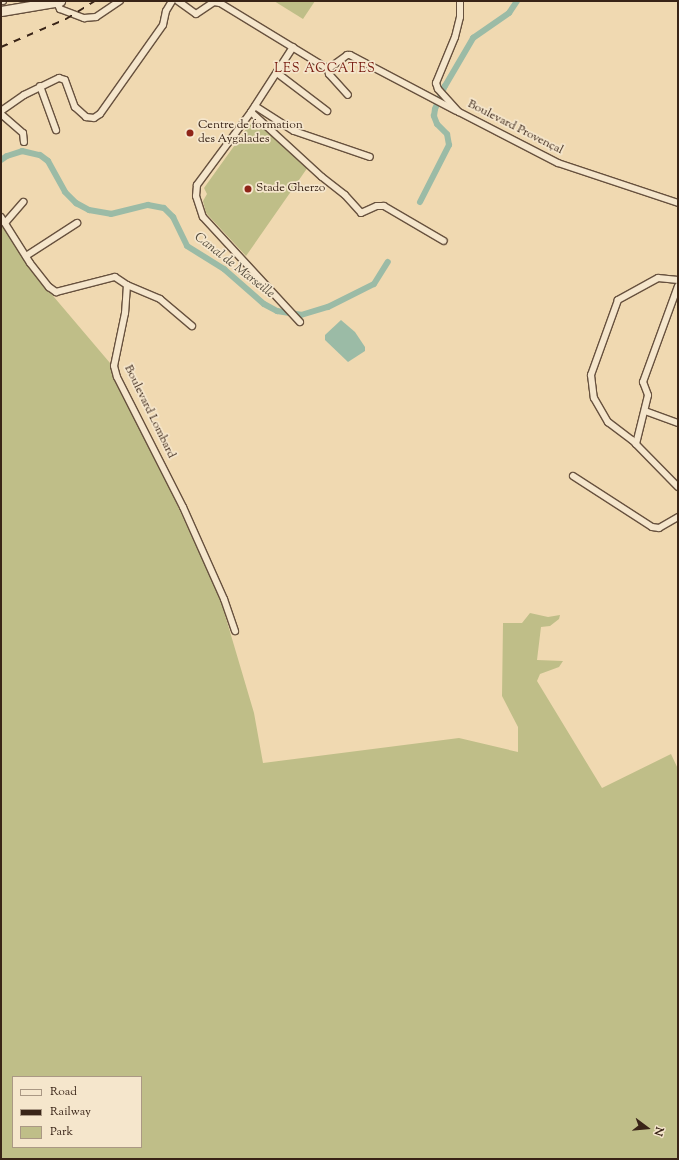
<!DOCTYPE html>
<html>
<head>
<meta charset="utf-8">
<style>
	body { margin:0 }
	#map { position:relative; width:679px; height:1160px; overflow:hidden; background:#f0d9b1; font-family:"Sorts Mill Goudy",serif }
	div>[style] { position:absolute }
	.green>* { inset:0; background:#bfbe88 }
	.water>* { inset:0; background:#9bbba6 }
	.canal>* { height:6px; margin:-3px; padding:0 3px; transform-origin:3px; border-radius:3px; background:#9bbba6 }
	.roads { filter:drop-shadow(1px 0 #67513e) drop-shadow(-1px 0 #67513e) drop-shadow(0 1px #67513e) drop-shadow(0 -1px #67513e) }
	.street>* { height:6px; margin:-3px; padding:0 3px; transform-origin:3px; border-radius:3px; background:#f5e6cc }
	.secondary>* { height:9px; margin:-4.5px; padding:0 4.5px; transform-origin:4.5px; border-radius:4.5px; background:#f5e6cc }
	.rail>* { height:2px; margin-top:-1px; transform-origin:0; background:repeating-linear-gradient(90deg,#392417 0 7px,transparent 0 14px) }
	.dots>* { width:11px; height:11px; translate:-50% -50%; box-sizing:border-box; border:2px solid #f5e6cc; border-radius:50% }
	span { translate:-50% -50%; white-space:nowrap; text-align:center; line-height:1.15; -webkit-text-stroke:3.5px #f5e6cc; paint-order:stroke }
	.poi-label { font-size:12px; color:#392417 }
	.left { translate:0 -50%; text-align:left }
	.street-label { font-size:12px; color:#392417 }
	.neighbourhood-label { font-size:13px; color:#7a1f14; letter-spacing:1px }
	.water-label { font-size:13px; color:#524a3b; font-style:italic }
	.frame { position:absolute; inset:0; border:2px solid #392417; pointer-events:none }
	.legend { position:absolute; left:12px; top:1076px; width:130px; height:72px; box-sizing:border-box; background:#f5e6cc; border:1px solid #aa9884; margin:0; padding:5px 7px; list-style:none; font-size:12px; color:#392417 }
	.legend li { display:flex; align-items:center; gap:8px; height:20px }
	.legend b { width:20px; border:1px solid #aa9884 }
	.north { position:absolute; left:627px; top:1108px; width:40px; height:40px; -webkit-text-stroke:3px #f5e6cc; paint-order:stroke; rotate:106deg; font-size:11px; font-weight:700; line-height:16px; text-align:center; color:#392417 }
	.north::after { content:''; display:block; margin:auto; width:14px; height:18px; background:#392417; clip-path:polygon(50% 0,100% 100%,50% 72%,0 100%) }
</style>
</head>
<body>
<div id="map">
	<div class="green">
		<i style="clip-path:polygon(274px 1px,315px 1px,303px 19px)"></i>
		<i style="clip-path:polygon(252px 121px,256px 121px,308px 167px,246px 256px,206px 213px,203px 201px,207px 194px,204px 188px)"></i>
		<i style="clip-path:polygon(evenodd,1px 223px,37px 277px,110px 363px,111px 369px,168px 485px,220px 598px,254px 713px,263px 763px,459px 738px,518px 752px,518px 727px,502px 696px,503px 623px,522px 623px,530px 613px,548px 617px,560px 615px,559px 619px,550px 626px,541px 627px,537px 660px,563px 661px,559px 667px,540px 674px,537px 681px,602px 788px,671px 754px,678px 769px,678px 1159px,1px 1159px,1px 223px,13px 1077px,141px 1077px,141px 1147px,13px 1147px,13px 1077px)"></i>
	</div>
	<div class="water">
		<i style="clip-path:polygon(341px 320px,355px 332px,365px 347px,365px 351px,348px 362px,325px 340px,325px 335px)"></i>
	</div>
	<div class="canal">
		<i style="left:1px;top:160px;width:7px;rotate:-34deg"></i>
		<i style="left:7px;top:156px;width:16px;rotate:-18deg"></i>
		<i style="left:22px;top:151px;width:18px;rotate:13deg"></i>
		<i style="left:40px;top:155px;width:10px;rotate:37deg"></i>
		<i style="left:48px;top:161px;width:35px;rotate:61deg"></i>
		<i style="left:65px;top:192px;width:16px;rotate:45deg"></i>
		<i style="left:76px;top:203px;width:15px;rotate:28deg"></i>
		<i style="left:89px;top:210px;width:22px;rotate:10deg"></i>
		<i style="left:111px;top:214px;width:38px;rotate:-14deg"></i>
		<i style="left:148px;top:205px;width:16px;rotate:11deg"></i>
		<i style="left:164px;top:208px;width:13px;rotate:45deg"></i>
		<i style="left:173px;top:217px;width:32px;rotate:64deg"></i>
		<i style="left:187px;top:246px;width:44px;rotate:31.9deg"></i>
		<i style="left:224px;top:269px;width:53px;rotate:41.2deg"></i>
		<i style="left:264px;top:304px;width:15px;rotate:28deg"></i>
		<i style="left:277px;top:311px;width:24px;rotate:9deg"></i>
		<i style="left:301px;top:315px;width:28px;rotate:-17deg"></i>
		<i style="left:328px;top:307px;width:51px;rotate:-26.6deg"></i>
		<i style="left:374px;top:284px;width:26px;rotate:-58deg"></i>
		<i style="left:420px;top:202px;width:64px;rotate:-63deg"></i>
		<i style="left:449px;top:145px;width:11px;rotate:-100deg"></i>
		<i style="left:447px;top:134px;width:14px;rotate:-135deg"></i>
		<i style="left:437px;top:124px;width:9px;rotate:-111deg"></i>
		<i style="left:434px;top:116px;width:7px;rotate:-82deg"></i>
		<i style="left:435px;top:109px;width:25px;rotate:-67deg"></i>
		<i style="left:445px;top:86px;width:56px;rotate:-59.7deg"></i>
		<i style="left:473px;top:38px;width:44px;rotate:-34.8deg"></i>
		<i style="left:509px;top:13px;width:14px;rotate:-56deg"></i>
	</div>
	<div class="roads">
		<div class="street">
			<i style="left:1px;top:1px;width:2px"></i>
			<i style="left:56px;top:1px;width:9px;rotate:63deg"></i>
			<i style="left:60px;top:9px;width:26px;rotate:21deg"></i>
			<i style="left:84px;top:18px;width:12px;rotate:-5deg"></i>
			<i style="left:96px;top:17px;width:29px;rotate:-34deg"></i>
			<i style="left:178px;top:1px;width:22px;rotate:36deg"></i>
			<i style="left:196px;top:14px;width:22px;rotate:-34deg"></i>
			<i style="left:214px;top:2px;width:6px;rotate:9deg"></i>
			<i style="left:220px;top:3px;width:127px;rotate:31.4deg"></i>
			<i style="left:328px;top:69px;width:24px;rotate:-36deg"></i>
			<i style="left:347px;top:55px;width:3px"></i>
			<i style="left:350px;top:55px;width:120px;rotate:27.8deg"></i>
			<i style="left:460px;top:1px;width:16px;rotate:90deg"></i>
			<i style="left:460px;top:17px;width:21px;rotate:104deg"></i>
			<i style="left:455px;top:37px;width:50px;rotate:112.4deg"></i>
			<i style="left:436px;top:83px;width:6px;rotate:72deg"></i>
			<i style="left:438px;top:89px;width:31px;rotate:48deg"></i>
			<i style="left:459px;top:112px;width:111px;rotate:27.3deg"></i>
			<i style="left:558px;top:163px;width:126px;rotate:18.4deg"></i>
			<i style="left:293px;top:47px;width:77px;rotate:122.9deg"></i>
			<i style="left:251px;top:112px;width:91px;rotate:126.5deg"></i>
			<i style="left:197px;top:185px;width:11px;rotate:95deg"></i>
			<i style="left:196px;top:196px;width:22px;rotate:72deg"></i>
			<i style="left:203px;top:217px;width:143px;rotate:47.3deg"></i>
			<i style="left:328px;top:69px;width:5px;rotate:79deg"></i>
			<i style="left:329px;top:74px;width:28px;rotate:48deg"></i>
			<i style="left:277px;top:73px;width:63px;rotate:37.2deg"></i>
			<i style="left:40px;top:86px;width:47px;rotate:70deg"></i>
			<i style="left:255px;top:106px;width:46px;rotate:32.7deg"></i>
			<i style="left:294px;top:131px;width:80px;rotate:18.9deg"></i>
			<i style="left:1px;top:111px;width:28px;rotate:-35deg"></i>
			<i style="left:24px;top:95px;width:39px;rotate:-26deg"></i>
			<i style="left:59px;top:78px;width:6px;rotate:18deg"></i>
			<i style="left:65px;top:80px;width:29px;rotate:70deg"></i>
			<i style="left:75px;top:107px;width:15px;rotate:42deg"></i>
			<i style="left:86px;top:117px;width:8px;rotate:7deg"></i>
			<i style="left:94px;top:118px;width:7px;rotate:-34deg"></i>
			<i style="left:100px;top:114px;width:109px;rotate:-54.7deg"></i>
			<i style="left:163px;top:25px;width:14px;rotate:-78deg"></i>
			<i style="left:166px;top:11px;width:12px;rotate:-59deg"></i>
			<i style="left:251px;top:112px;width:96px;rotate:42.5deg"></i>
			<i style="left:322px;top:177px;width:29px;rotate:38deg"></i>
			<i style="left:345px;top:195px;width:24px;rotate:48deg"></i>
			<i style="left:361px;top:213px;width:17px;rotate:-24deg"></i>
			<i style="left:377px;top:206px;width:7px"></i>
			<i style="left:384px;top:206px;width:69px;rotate:30.3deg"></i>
			<i style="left:1px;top:114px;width:29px;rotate:41deg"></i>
			<i style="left:23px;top:133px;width:9px;rotate:84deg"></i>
			<i style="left:1px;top:217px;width:54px;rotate:57.8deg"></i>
			<i style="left:30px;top:263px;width:31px;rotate:52deg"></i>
			<i style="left:49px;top:287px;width:9px;rotate:36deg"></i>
			<i style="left:56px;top:292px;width:61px;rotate:-14.3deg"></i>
			<i style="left:115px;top:277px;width:14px;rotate:34deg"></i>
			<i style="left:127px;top:285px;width:28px;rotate:94deg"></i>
			<i style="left:125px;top:313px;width:54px;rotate:101.7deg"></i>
			<i style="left:114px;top:366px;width:11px;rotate:75deg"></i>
			<i style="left:117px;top:377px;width:146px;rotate:63.1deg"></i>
			<i style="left:183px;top:507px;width:101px;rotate:66deg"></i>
			<i style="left:224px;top:599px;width:34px;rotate:71deg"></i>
			<i style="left:5px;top:223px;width:28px;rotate:-49deg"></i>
			<i style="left:26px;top:256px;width:61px;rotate:-32.9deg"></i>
			<i style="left:678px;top:280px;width:20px;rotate:-174deg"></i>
			<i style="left:658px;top:278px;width:46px;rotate:151.2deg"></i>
			<i style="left:618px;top:300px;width:80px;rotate:109.8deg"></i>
			<i style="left:591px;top:375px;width:23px;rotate:83deg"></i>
			<i style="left:594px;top:398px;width:28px;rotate:60deg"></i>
			<i style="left:608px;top:422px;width:30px;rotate:37deg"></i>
			<i style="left:632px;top:440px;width:66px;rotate:45.6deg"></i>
			<i style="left:127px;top:285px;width:36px;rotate:23deg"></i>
			<i style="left:160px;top:299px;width:42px;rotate:40.2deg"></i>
			<i style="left:645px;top:411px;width:35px;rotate:20deg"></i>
			<i style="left:636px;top:444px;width:50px;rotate:-76.2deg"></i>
			<i style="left:648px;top:395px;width:14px;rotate:-111deg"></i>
			<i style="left:643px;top:382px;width:102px;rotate:-70deg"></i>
			<i style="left:573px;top:476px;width:94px;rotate:32.8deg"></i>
			<i style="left:652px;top:527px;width:7px;rotate:8deg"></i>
			<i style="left:659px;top:528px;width:22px;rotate:-30deg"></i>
		</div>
		<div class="secondary">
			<i style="left:1px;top:11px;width:60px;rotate:-9.6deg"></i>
		</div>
	</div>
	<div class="rail">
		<i style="left:1px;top:47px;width:71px;rotate:-23.3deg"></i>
		<i style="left:66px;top:19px;width:34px;rotate:-32deg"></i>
	</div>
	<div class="dots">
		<i style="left:190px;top:133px;background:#8f2418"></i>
		<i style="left:248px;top:189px;background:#8f2418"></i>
	</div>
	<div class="poi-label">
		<span class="left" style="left:198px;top:133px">Centre de formation<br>des Aygalades</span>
		<span class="left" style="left:256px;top:189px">Stade Gherzo</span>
	</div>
	<div class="street-label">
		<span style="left:515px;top:128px;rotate:27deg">Boulevard Provençal</span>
		<span style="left:149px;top:412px;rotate:64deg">Boulevard Lombard</span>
	</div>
	<div class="neighbourhood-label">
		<span style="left:325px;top:69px">LES ACCATES</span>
	</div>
	<div class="water-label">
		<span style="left:234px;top:266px;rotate:38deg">Canal de Marseille</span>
	</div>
	<div class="frame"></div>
	<ul class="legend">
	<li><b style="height:5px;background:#f5e6cc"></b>Road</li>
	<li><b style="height:5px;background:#392417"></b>Railway</li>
	<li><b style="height:11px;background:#bfbe88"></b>Park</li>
	</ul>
	<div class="north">N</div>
</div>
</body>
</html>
